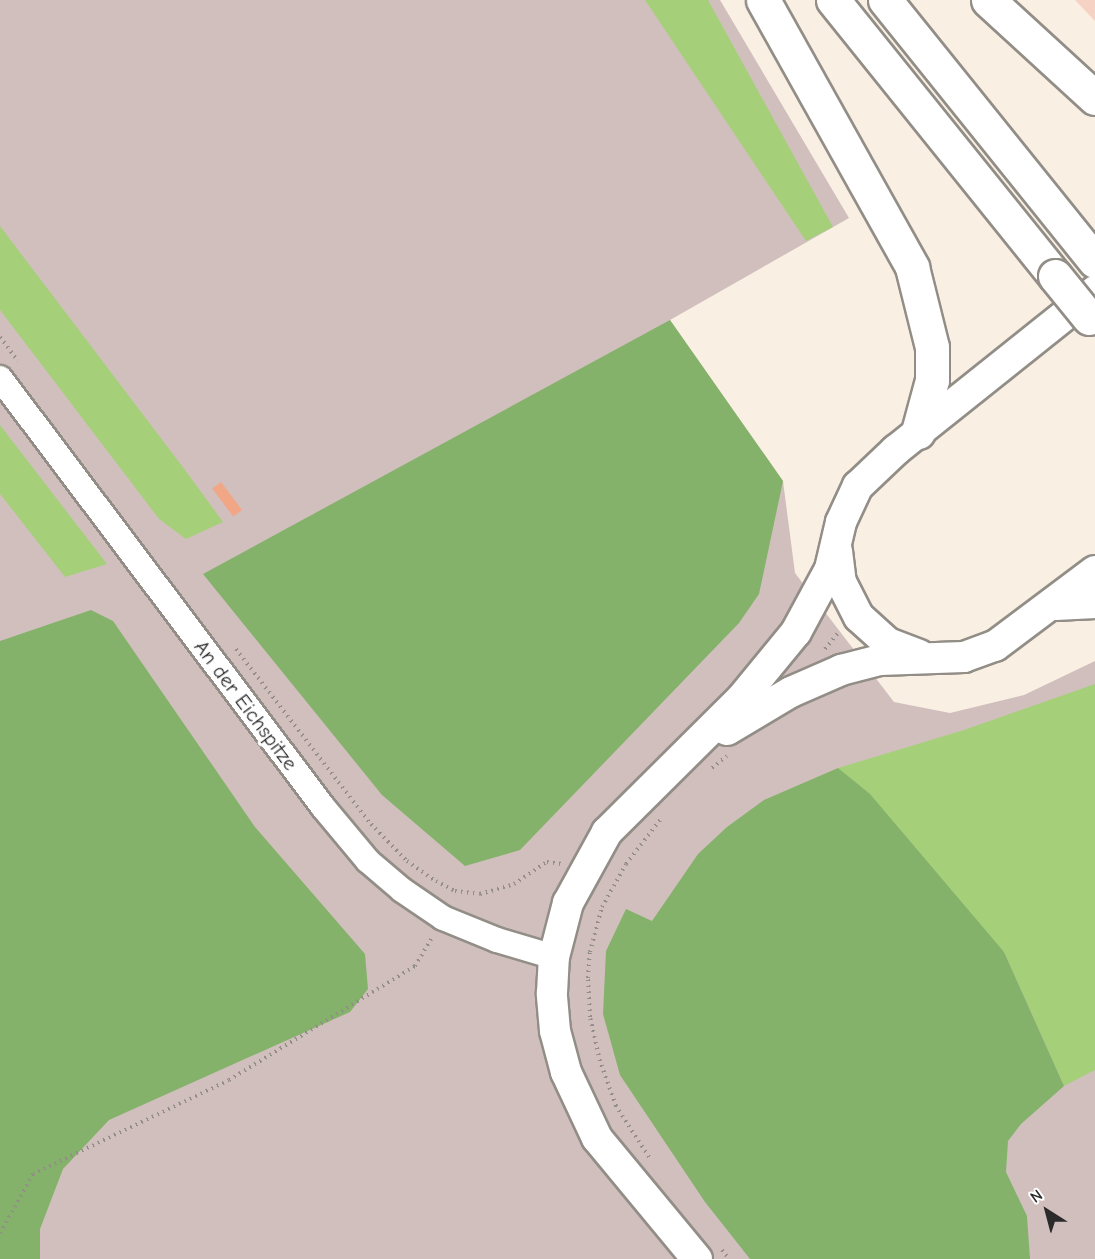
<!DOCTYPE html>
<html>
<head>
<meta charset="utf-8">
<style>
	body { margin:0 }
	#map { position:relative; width:1095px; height:1259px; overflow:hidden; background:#f9f0e3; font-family:"Comic Neue",sans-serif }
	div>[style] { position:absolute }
	.built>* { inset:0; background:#f6d2c4 }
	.industrial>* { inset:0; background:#d1bfbe }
	.green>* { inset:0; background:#a6cf7a }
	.forest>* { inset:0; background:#84b26a }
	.building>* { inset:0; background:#f1a785; transform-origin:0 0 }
	.path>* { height:4px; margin-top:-2px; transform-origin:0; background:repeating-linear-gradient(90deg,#928e87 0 1.5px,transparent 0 6px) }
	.roads { filter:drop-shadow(2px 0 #928e87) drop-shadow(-2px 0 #928e87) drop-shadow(0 2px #928e87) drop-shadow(0 -2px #928e87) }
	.minor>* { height:24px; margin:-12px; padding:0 12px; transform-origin:12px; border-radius:12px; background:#fff }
	.major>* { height:30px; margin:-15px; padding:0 15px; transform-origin:15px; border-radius:15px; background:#fff }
	.highway>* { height:33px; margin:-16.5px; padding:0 16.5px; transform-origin:16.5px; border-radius:16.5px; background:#fff }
	.bridges { filter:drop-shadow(2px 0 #928e87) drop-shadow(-2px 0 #928e87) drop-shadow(0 2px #928e87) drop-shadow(0 -2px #928e87) }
	.highway-bridge>* { height:33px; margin:-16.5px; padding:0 16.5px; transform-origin:16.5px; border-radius:16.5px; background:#fff }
	span { translate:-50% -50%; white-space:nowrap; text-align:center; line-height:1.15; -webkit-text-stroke:6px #fff; paint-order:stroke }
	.street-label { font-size:21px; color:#2b2b2b }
	.north { position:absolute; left:1017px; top:1181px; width:60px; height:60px; -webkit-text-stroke:4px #fff; paint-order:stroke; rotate:324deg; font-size:16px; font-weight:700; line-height:24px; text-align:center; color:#2b2b2b }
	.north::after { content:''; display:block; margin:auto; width:21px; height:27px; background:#2b2b2b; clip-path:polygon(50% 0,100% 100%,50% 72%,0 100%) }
</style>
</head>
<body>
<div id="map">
	<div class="built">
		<i style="clip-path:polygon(1075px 0,1095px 0,1095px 21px)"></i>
	</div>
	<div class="industrial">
		<i style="clip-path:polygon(0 0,720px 0,849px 218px,670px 320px,783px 481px,795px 573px,894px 702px,950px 713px,1024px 695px,1095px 661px,1095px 1259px,0 1259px)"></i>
	</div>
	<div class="green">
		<i style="clip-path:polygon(645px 0,708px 0,833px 227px,806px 241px)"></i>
		<i style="clip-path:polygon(0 226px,185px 470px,223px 522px,186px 539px,159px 519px,0 310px)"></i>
		<i style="clip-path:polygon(0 425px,107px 564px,65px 577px,0 494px)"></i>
		<i style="clip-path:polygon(1095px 684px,1095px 1070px,1064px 1086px,1004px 952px,838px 768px,964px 730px)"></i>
	</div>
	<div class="forest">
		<i style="clip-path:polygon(670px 320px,783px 481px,759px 594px,739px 623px,520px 850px,465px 866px,382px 795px,203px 574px)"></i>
		<i style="clip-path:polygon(91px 610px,113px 621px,255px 827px,365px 954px,368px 989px,350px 1012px,109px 1120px,63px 1169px,40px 1229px,40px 1259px,0 1259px,0 641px)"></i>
		<i style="clip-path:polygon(838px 768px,870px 794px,1004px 952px,1064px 1086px,1021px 1124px,1008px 1141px,1006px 1172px,1027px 1216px,1030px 1259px,750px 1259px,705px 1202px,620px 1075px,603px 1014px,606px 951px,626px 909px,652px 921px,698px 854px,727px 827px,764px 800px)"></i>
	</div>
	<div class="building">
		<i style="left:221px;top:482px;width:35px;height:11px;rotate:53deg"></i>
	</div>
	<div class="path">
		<i style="left:0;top:337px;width:30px;rotate:53deg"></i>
		<i style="left:236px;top:649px;width:221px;rotate:52.4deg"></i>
		<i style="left:371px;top:824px;width:52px;rotate:45.8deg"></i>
		<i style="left:407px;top:861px;width:35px;rotate:35deg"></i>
		<i style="left:436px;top:881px;width:21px;rotate:28deg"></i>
		<i style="left:455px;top:891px;width:25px;rotate:7deg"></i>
		<i style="left:480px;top:894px;width:35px;rotate:-16deg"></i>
		<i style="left:514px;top:884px;width:40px;rotate:-34deg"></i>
		<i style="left:547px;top:862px;width:15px;rotate:8deg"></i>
		<i style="left:825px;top:649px;width:22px;rotate:-51deg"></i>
		<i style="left:712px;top:768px;width:19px;rotate:-39deg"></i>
		<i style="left:649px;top:1157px;width:61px;rotate:-122.9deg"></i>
		<i style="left:616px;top:1106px;width:48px;rotate:-109.6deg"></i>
		<i style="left:600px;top:1061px;width:45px;rotate:-102.8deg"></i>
		<i style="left:590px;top:1017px;width:39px;rotate:-93deg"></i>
		<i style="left:588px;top:978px;width:26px;rotate:-86deg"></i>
		<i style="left:590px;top:952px;width:47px;rotate:-75.1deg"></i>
		<i style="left:602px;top:907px;width:49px;rotate:-60.8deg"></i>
		<i style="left:626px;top:864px;width:56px;rotate:-52.3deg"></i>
		<i style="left:0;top:1233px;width:68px;rotate:-60.8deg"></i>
		<i style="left:33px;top:1174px;width:217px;rotate:-25.6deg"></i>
		<i style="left:229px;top:1080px;width:218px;rotate:-31.5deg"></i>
		<i style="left:415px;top:966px;width:35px;rotate:-59deg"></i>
		<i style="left:722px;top:1250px;width:11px;rotate:52deg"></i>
	</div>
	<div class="roads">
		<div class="minor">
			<i style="left:0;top:378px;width:537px;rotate:53.02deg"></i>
			<i style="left:323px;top:807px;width:70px;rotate:50.2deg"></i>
			<i style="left:368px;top:861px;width:45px;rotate:40.5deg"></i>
			<i style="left:402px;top:890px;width:50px;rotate:34.3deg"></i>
			<i style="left:443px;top:918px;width:58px;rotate:22.2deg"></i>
			<i style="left:497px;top:940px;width:59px;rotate:16.6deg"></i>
		</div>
		<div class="major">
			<i style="left:837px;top:551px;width:31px;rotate:83deg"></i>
			<i style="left:841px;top:582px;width:39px;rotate:63deg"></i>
			<i style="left:859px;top:617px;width:39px;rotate:42deg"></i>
			<i style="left:888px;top:643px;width:33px;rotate:21deg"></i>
			<i style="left:727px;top:730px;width:74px;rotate:-30.7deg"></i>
			<i style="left:791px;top:692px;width:55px;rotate:-23.7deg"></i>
			<i style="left:841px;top:670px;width:40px;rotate:-14.4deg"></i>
			<i style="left:880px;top:660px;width:84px;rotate:-2deg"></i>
			<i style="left:964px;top:657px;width:33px;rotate:-20deg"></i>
			<i style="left:995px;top:646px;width:125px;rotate:-36.9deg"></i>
			<i style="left:697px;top:1259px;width:157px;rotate:-129.6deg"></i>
			<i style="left:597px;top:1138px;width:73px;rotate:-115.2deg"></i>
			<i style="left:566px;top:1072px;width:42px;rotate:-105deg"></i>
			<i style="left:555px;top:1031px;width:38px;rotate:-95deg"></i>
			<i style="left:552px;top:993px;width:36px;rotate:-87deg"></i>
			<i style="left:554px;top:957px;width:56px;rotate:-75.5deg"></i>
			<i style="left:568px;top:903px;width:81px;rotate:-61.2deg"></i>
			<i style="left:607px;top:832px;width:189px;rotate:-44.8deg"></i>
			<i style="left:741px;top:699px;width:87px;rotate:-50.6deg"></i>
			<i style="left:796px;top:632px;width:72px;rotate:-61.6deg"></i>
			<i style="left:830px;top:569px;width:48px;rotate:-76.8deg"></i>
			<i style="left:841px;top:522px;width:40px;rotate:-65deg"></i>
			<i style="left:858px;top:486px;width:52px;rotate:-43.5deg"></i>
			<i style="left:896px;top:450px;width:255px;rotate:-38.6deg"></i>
		</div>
		<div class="highway">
			<i style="left:763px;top:0;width:306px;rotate:60.8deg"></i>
			<i style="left:912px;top:267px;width:82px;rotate:76deg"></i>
			<i style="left:932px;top:347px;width:33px;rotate:90deg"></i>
			<i style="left:932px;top:380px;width:54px;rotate:105.1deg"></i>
			<i style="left:833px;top:0;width:354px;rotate:51.2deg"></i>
			<i style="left:885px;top:0;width:335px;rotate:51.2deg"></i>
			<i style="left:988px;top:0;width:145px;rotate:42.5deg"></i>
			<i style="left:1055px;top:603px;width:40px;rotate:-2.9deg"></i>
		</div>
	</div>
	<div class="bridges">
		<div class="highway-bridge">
			<i style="left:1055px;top:276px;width:54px;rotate:51deg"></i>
		</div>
	</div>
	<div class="street-label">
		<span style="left:246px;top:705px;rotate:53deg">An der Eichspitze</span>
	</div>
	<div class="north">N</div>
</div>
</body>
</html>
